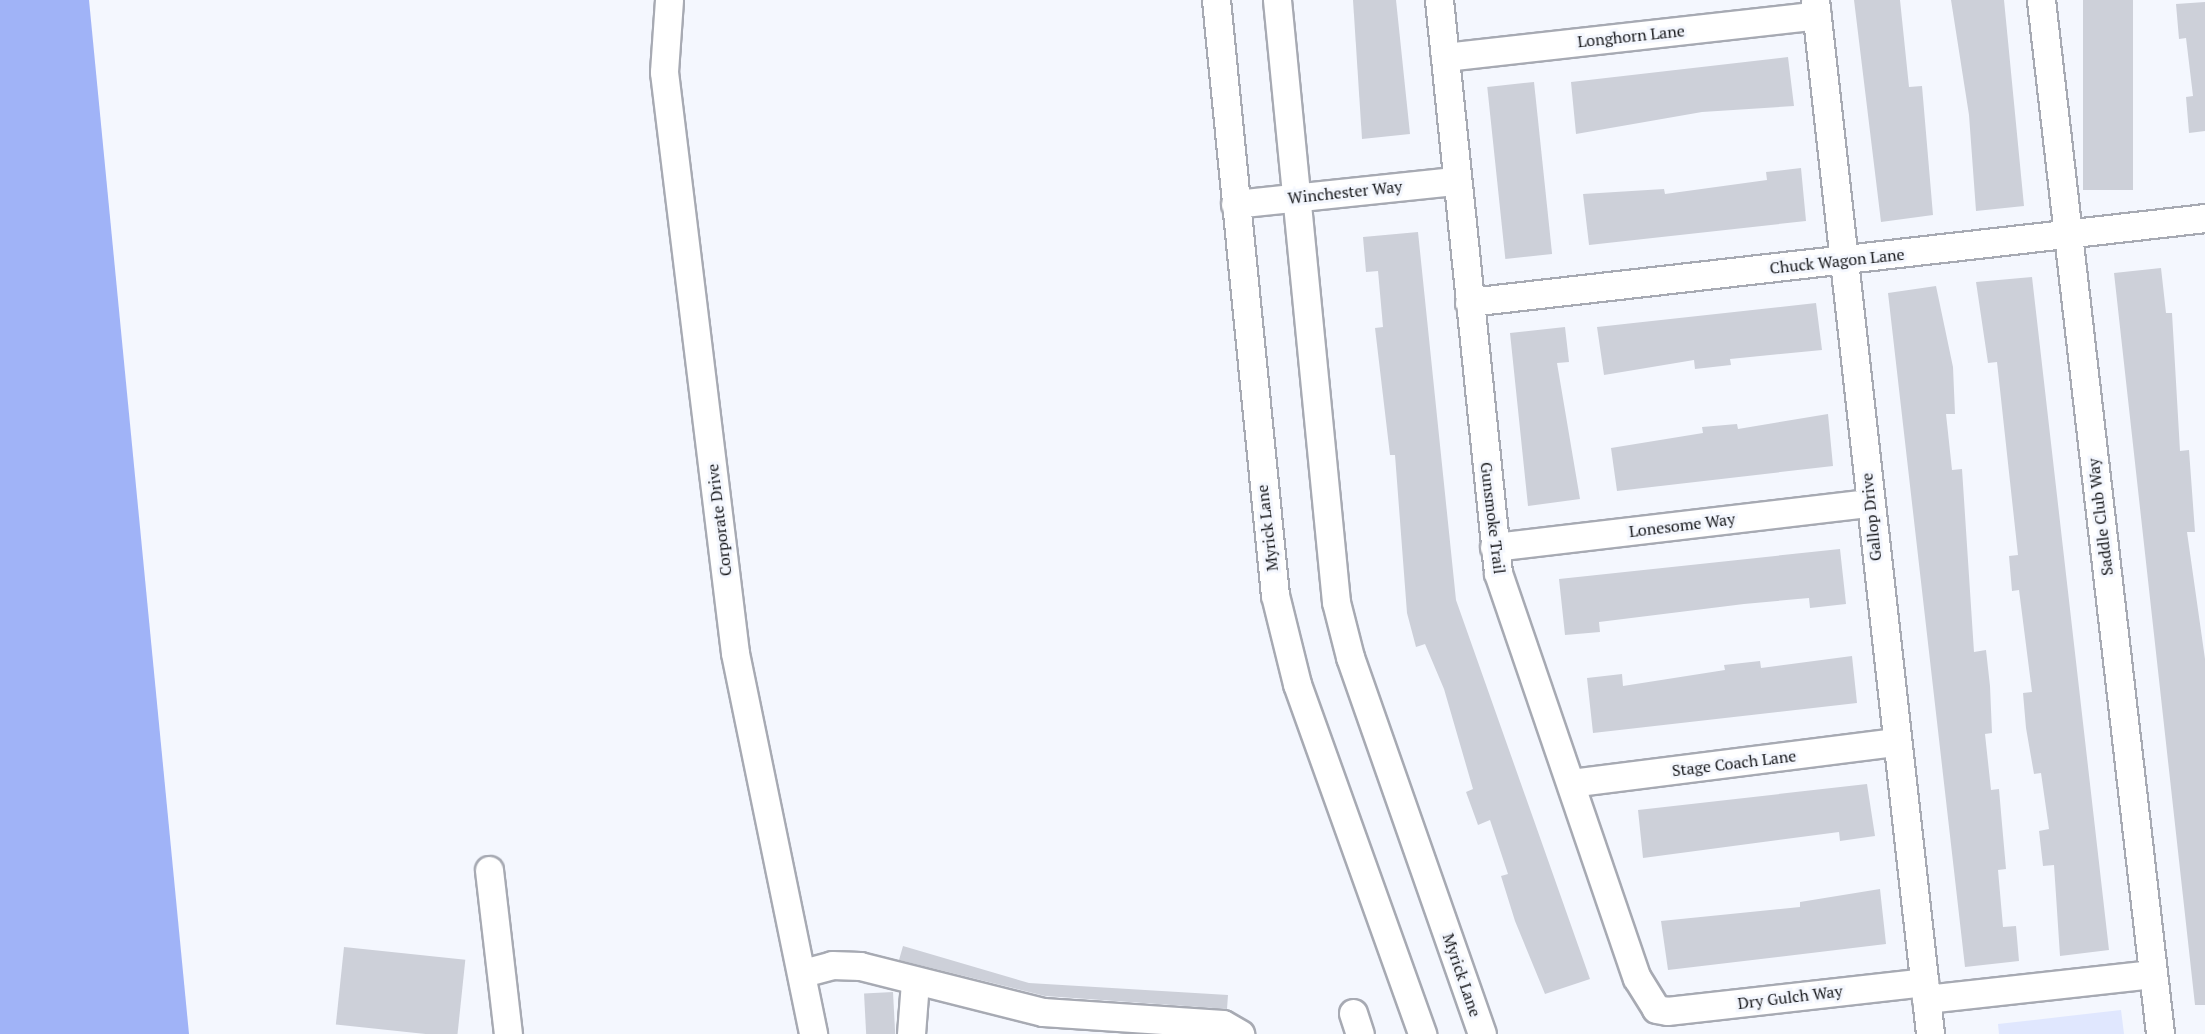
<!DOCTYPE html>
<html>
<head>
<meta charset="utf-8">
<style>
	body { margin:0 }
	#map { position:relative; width:2205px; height:1034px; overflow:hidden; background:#f4f7fe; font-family:"PT Serif",serif }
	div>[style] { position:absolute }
	.green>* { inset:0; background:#e0e7fe }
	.forest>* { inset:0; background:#a0b3f7 }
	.building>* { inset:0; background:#cdd0d9; transform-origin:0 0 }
	.roads { filter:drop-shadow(2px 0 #a7aab3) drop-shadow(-2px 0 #a7aab3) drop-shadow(0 2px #a7aab3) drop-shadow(0 -2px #a7aab3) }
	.minor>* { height:27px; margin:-13.5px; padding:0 13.5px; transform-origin:13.5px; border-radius:13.5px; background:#fff }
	span { translate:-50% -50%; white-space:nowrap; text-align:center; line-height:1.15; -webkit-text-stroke:6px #f4f7fe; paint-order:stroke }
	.street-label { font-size:16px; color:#141518 }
</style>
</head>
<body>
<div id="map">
	<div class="green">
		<i style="clip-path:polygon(2121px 1010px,2124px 1034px,1999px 1034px,1998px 1024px)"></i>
	</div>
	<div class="forest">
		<i style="clip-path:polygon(0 0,89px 0,189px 1034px,0 1034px)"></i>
	</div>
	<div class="building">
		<i style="clip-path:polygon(1353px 0,1396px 0,1410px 134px,1362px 139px)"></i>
		<i style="clip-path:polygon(1854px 0,1900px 0,1909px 87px,1922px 86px,1933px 215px,1881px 222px)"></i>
		<i style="clip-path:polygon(1951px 0,2004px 0,2024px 206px,1976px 211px,1969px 115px)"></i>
		<i style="left:2083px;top:0;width:50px;height:190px"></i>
		<i style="clip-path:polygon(2205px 2px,2205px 131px,2189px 133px,2186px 97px,2193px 96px,2186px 38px,2179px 39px,2176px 4px)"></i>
		<i style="clip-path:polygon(1788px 57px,1794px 106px,1702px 112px,1576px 134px,1571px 82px)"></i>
		<i style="left:1534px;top:82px;width:173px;height:47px;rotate:84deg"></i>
		<i style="clip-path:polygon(1801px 168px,1806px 221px,1589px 245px,1583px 194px,1664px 189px,1665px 194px,1767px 180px,1766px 172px)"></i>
		<i style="clip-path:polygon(1418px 232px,1456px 600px,1590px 979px,1545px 994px,1515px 921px,1501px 876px,1508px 874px,1490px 820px,1478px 825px,1466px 792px,1473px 789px,1444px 689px,1425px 644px,1416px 647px,1407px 613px,1395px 455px,1390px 455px,1375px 328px,1383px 327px,1378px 271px,1366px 272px,1363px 237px)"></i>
		<i style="clip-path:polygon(2161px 268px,2166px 313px,2172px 313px,2180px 451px,2189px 450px,2195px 532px,2187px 532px,2205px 659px,2205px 1005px,2195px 1005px,2114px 273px)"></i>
		<i style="clip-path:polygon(2032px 277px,2109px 950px,2060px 956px,2054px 865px,2043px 866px,2039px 831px,2049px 829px,2041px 773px,2034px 774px,2026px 728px,2023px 693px,2032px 692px,2019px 590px,2012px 591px,2009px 556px,2018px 555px,1997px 362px,1988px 363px,1976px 282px)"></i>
		<i style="clip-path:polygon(1936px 286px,1953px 367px,1955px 414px,1946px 414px,1952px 470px,1962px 469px,1974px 652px,1986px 650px,1990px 686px,1992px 733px,1985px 734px,1991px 790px,1999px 789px,2002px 824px,2006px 869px,1998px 870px,2003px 927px,2016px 926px,2019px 961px,1965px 967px,1888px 293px)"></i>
		<i style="clip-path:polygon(1816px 303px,1822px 350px,1730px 359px,1731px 365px,1695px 369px,1694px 360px,1604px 375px,1597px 327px)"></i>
		<i style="clip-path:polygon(1565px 327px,1569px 362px,1557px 363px,1580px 499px,1528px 506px,1510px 333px)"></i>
		<i style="clip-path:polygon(1828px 414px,1833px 466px,1617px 491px,1611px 448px,1703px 433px,1702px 427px,1737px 424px,1738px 429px)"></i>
		<i style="clip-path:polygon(1840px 549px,1846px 604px,1810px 608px,1809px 598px,1744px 604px,1599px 622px,1600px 632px,1565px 635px,1559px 579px)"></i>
		<i style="clip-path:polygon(1852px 656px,1857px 703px,1593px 733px,1587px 678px,1622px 674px,1623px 686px,1725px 670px,1724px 665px,1760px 661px,1761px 668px)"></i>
		<i style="clip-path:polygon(1867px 784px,1875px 836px,1840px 841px,1839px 832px,1643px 858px,1638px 810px)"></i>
		<i style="clip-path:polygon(1880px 889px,1886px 944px,1668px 970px,1661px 921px,1800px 907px,1800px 902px)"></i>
		<i style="clip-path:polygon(903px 946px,1029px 983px,1228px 995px,1227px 1009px,1045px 996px,899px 960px)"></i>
		<i style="left:344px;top:947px;width:122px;height:78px;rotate:6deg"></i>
		<i style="left:893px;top:992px;width:42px;height:29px;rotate:87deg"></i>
	</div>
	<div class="roads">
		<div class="minor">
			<i style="left:669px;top:0;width:72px;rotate:94deg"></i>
			<i style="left:664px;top:72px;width:585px;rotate:83.03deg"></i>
			<i style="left:735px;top:653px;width:389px;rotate:78.4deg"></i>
			<i style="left:1216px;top:0;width:598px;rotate:84.34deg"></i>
			<i style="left:1275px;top:595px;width:92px;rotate:76.1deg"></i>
			<i style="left:1297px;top:684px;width:372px;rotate:70.3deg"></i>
			<i style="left:1277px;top:0;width:605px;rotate:84.4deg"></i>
			<i style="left:1336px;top:602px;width:57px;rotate:75.7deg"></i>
			<i style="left:1350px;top:657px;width:399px;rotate:70.7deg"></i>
			<i style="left:1439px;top:0;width:576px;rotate:84.12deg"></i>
			<i style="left:1498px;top:573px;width:428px;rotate:71.1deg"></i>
			<i style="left:1637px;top:978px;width:36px;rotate:58deg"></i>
			<i style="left:1656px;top:1009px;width:11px;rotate:10deg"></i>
			<i style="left:1667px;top:1011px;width:259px;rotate:-6.4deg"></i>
			<i style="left:1815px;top:0;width:1040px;rotate:83.65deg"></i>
			<i style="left:2041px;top:0;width:1041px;rotate:83.43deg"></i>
			<i style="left:1445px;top:57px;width:374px;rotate:-6.4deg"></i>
			<i style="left:1235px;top:204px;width:221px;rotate:-6deg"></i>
			<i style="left:1469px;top:302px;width:741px;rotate:-6.51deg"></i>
			<i style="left:1494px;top:547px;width:379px;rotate:-6.7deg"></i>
			<i style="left:1571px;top:783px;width:328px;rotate:-7.2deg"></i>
			<i style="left:489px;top:870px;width:165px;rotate:83.4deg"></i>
			<i style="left:803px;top:973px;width:30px;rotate:-15deg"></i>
			<i style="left:832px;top:965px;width:28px;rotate:2deg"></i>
			<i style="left:860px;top:966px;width:189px;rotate:14.1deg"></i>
			<i style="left:1043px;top:1012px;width:180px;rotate:3.8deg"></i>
			<i style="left:1223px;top:1024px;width:20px;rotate:30deg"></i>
			<i style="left:1926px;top:999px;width:228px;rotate:-6.3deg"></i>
			<i style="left:1353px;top:1013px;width:22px;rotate:72deg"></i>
			<i style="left:911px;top:1034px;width:52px;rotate:-85.6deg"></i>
		</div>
	</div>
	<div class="street-label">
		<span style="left:1631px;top:36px;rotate:-6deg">Longhorn Lane</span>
		<span style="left:1345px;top:192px;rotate:-6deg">Winchester Way</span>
		<span style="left:1837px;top:261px;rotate:-6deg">Chuck Wagon Lane</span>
		<span style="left:1871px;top:517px;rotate:-96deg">Gallop Drive</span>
		<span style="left:2100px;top:517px;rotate:-97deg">Saddle Club Way</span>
		<span style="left:1493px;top:518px;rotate:83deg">Gunsmoke Trail</span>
		<span style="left:719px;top:520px;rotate:-97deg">Corporate Drive</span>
		<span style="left:1682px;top:525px;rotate:-7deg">Lonesome Way</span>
		<span style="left:1267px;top:528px;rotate:-97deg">Myrick Lane</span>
		<span style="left:1734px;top:763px;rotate:-7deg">Stage Coach Lane</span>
		<span style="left:1462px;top:975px;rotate:71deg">Myrick Lane</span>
		<span style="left:1790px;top:997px;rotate:-7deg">Dry Gulch Way</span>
	</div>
</div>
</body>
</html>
